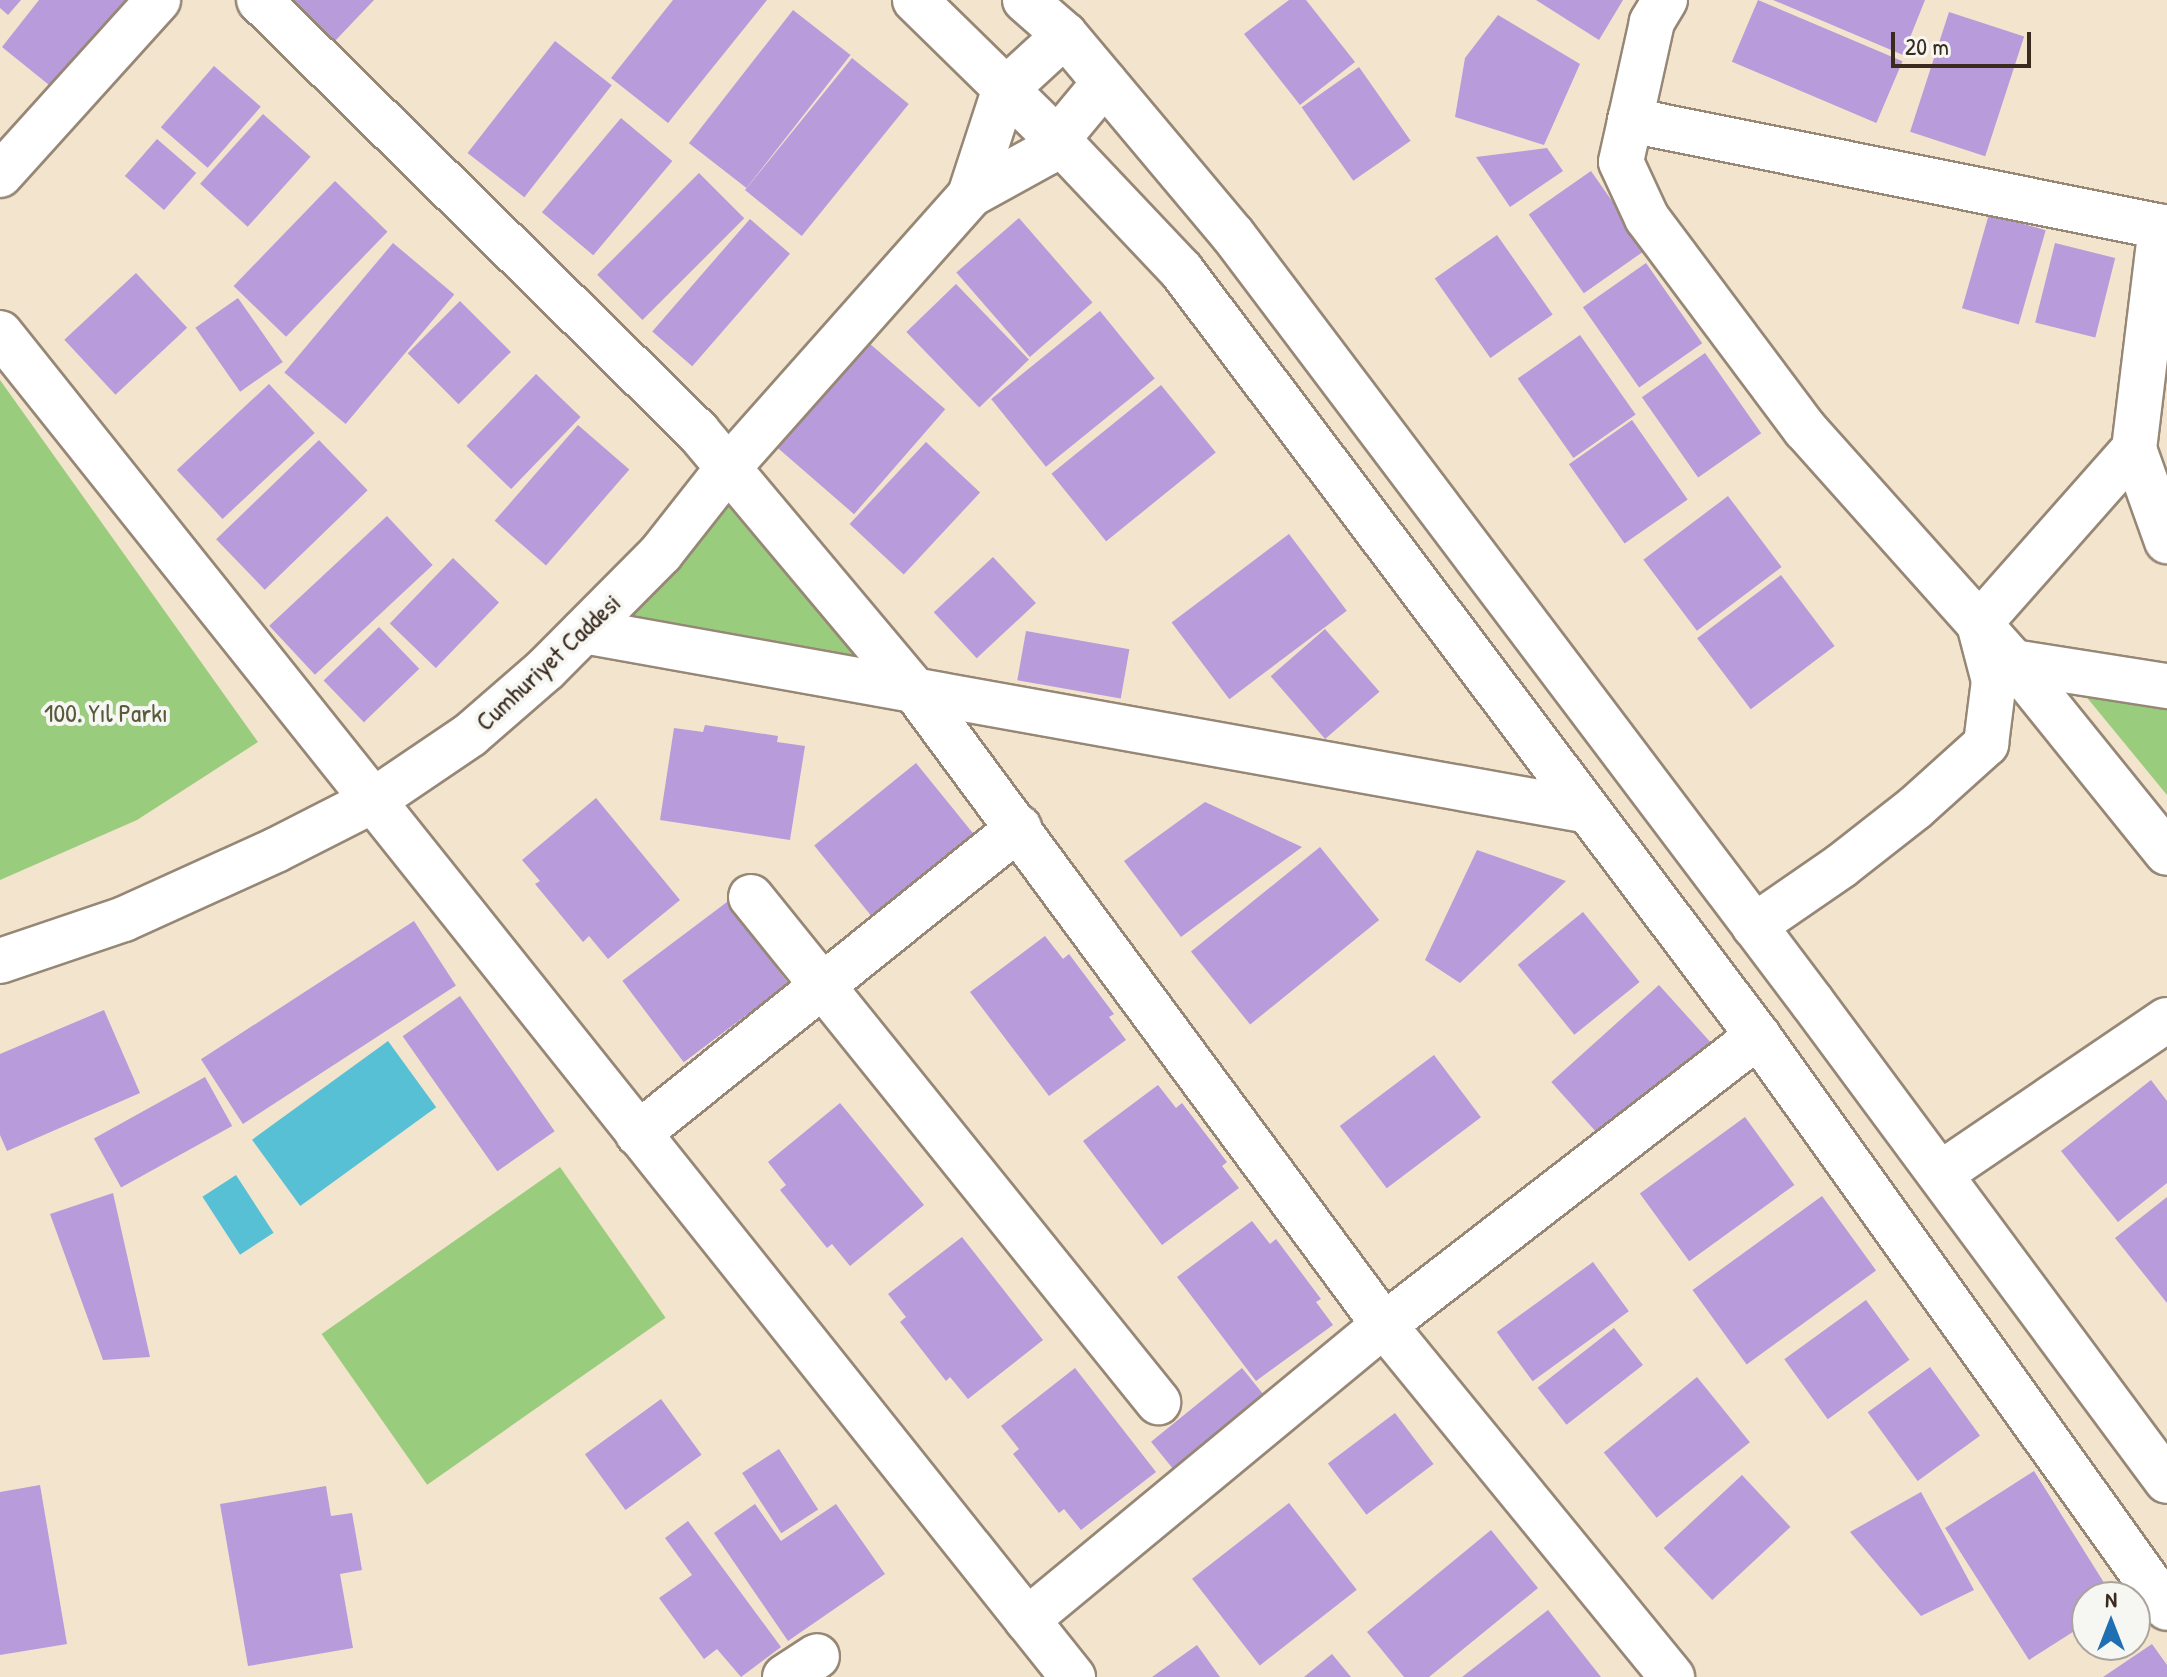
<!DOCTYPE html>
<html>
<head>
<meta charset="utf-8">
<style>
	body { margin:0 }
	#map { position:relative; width:2167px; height:1677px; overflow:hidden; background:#f2e4cd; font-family:"Patrick Hand",sans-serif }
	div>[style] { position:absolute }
	.green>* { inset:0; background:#99cc7c; transform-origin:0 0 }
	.water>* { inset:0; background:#58c0d5; transform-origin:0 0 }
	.building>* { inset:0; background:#b79bdb; transform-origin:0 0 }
	.roads { filter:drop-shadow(2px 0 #968776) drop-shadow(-2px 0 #968776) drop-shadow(0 2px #968776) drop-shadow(0 -2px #968776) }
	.minor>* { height:44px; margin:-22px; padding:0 22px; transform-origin:22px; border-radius:22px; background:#fff }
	span { translate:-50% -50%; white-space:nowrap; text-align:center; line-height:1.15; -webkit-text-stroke:8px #f6f6f2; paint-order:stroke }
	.street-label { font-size:26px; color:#3b2a1e }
	.park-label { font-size:26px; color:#575b3a }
	.north { position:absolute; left:2071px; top:1581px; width:80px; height:80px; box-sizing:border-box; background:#f6f6f2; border:2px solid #aba49d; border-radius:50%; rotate:0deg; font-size:22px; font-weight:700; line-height:32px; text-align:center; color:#3b2a1e }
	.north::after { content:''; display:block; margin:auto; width:28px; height:36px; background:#1f6fb2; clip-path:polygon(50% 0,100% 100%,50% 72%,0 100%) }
	.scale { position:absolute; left:1891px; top:32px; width:140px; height:36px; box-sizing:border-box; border:4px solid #3b2a1e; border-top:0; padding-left:10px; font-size:24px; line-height:28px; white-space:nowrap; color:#3b2a1e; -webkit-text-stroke:6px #f6f6f2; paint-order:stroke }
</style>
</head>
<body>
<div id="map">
	<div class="green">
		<i style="clip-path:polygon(0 380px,258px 742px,137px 820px,0 880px)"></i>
		<i style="clip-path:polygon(728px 506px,853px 654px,850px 667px,621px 622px)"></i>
		<i style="clip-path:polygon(2075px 683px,2167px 699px,2167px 795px)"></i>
		<i style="left:560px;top:1167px;width:184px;height:291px;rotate:55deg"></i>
	</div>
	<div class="water">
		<i style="left:388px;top:1041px;width:82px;height:168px;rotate:54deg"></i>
		<i style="left:236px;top:1175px;width:69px;height:40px;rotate:57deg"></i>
	</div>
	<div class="building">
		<i style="clip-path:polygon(0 0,21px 0,8px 15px,0 8px)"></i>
		<i style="clip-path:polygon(39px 0,126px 0,54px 89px,2px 47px)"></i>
		<i style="clip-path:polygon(289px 0,374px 0,334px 42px)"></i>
		<i style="clip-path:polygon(673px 0,767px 0,668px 123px,611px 78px)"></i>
		<i style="clip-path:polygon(1289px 0,1306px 0,1355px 62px,1300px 105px,1244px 34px)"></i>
		<i style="clip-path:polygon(1536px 0,1623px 0,1599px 40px)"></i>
		<i style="left:1758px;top:0;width:157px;height:67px;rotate:23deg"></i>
		<i style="clip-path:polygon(1773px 0,1925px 0,1903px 55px)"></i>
		<i style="left:793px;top:10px;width:73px;height:169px;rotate:38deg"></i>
		<i style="left:1949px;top:12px;width:79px;height:126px;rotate:18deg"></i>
		<i style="clip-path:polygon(1498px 15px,1580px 64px,1544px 145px,1455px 117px,1465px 58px)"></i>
		<i style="left:555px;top:41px;width:72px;height:142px;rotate:38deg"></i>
		<i style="left:852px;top:58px;width:73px;height:170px;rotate:39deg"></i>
		<i style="left:214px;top:66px;width:62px;height:81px;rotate:41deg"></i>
		<i style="left:1359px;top:67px;width:90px;height:70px;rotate:55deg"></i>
		<i style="left:263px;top:114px;width:64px;height:94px;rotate:42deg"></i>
		<i style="left:621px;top:118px;width:67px;height:123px;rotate:40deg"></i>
		<i style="left:157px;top:139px;width:52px;height:49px;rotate:41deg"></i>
		<i style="clip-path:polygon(1547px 148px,1563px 171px,1510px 207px,1476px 157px)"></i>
		<i style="left:1591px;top:171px;width:96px;height:76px;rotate:55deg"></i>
		<i style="left:699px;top:173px;width:64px;height:144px;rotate:45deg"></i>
		<i style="left:335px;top:181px;width:73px;height:146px;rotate:44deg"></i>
		<i style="left:1989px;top:214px;width:59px;height:98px;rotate:16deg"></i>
		<i style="left:1019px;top:218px;width:112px;height:83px;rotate:49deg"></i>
		<i style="left:750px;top:219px;width:53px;height:149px;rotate:41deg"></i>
		<i style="left:1497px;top:235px;width:97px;height:76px;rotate:55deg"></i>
		<i style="left:393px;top:243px;width:80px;height:169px;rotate:40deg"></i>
		<i style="left:2055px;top:243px;width:62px;height:82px;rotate:14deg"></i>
		<i style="left:1646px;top:263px;width:98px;height:77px;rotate:55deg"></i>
		<i style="left:136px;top:273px;width:75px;height:98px;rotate:47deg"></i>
		<i style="left:956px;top:284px;width:105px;height:69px;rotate:46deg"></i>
		<i style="left:238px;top:298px;width:78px;height:52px;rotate:55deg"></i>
		<i style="left:460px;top:301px;width:72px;height:74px;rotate:45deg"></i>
		<i style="left:1100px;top:311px;width:87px;height:140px;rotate:51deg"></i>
		<i style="left:1580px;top:335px;width:97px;height:76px;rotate:55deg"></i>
		<i style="left:869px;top:343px;width:101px;height:139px;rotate:41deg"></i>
		<i style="left:1705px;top:353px;width:98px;height:77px;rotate:55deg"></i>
		<i style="left:536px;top:374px;width:62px;height:100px;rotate:44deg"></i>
		<i style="left:269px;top:384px;width:67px;height:126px;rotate:47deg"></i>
		<i style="left:1161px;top:385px;width:87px;height:141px;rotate:51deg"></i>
		<i style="left:1632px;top:420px;width:97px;height:77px;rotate:55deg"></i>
		<i style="left:578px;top:425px;width:68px;height:127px;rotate:41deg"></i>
		<i style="left:319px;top:440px;width:70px;height:143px;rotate:46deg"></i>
		<i style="left:926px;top:442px;width:74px;height:112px;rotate:43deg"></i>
		<i style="left:1728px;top:496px;width:89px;height:106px;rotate:53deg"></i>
		<i style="left:387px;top:516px;width:67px;height:161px;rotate:47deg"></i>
		<i style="left:1289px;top:534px;width:96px;height:147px;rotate:53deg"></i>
		<i style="left:993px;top:557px;width:63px;height:81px;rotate:47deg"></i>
		<i style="left:453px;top:558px;width:64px;height:91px;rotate:44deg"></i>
		<i style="left:1781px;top:575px;width:89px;height:105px;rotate:53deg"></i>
		<i style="left:379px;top:627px;width:58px;height:77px;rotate:46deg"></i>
		<i style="left:1325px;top:629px;width:83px;height:72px;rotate:49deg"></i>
		<i style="left:1026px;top:631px;width:105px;height:50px;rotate:10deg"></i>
		<i style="clip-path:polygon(705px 725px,778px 736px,777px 742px,805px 746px,790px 840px,660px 820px,674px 728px,703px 732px)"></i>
		<i style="left:916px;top:763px;width:95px;height:131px;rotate:51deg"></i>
		<i style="clip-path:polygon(596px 798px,680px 900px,608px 959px,589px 936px,583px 942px,535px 884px,540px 881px,522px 860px)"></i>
		<i style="clip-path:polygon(1205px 802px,1302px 847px,1181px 937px,1124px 861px)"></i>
		<i style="left:1320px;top:847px;width:94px;height:166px;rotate:51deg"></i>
		<i style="clip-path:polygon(1477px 850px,1566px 881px,1460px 983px,1425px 960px)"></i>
		<i style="left:727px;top:902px;width:102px;height:131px;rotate:53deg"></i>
		<i style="left:1583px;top:912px;width:90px;height:84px;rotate:51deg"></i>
		<i style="left:414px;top:921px;width:77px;height:254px;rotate:57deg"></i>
		<i style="clip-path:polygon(1045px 936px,1063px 959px,1069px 954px,1114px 1014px,1109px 1017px,1126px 1040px,1049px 1096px,970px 992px)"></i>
		<i style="left:1659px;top:985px;width:86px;height:145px;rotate:48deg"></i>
		<i style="left:460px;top:996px;width:165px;height:70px;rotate:55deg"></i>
		<i style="clip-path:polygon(104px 1010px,140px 1093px,7px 1151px,0 1135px,0 1054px)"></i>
		<i style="left:1434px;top:1055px;width:78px;height:118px;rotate:53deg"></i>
		<i style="left:205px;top:1077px;width:56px;height:127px;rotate:61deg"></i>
		<i style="clip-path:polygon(2151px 1080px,2167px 1101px,2167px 1183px,2118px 1222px,2061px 1151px)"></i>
		<i style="clip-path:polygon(1158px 1085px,1176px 1108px,1182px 1103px,1227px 1162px,1222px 1166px,1239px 1188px,1162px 1245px,1083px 1141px)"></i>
		<i style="clip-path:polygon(840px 1103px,924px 1205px,850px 1266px,832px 1244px,827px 1248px,780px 1190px,786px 1185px,768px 1162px)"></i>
		<i style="left:1745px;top:1117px;width:84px;height:130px;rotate:54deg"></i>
		<i style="clip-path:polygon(113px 1193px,150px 1357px,103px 1360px,50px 1214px)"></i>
		<i style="left:1822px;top:1196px;width:92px;height:160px;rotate:54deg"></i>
		<i style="clip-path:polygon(2167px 1197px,2167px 1303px,2115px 1238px)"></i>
		<i style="clip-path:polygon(1252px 1221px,1270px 1244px,1276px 1239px,1321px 1299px,1316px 1302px,1333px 1325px,1256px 1381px,1177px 1277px)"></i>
		<i style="clip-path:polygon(962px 1237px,1043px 1340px,968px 1399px,950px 1377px,946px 1381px,900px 1322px,906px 1317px,888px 1294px)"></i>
		<i style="left:1593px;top:1262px;width:61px;height:119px;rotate:54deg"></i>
		<i style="left:1866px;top:1300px;width:74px;height:101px;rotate:54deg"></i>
		<i style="left:1614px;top:1328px;width:47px;height:97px;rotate:52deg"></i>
		<i style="left:1930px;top:1367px;width:85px;height:77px;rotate:54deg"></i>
		<i style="clip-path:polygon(1075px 1368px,1156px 1472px,1081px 1530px,1064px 1509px,1059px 1513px,1013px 1454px,1019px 1449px,1001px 1426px)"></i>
		<i style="left:1242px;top:1368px;width:38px;height:117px;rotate:51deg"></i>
		<i style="left:1697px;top:1377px;width:84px;height:120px;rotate:51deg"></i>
		<i style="left:661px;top:1399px;width:69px;height:94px;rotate:54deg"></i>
		<i style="left:1395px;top:1413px;width:64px;height:84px;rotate:53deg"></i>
		<i style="left:779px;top:1449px;width:72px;height:44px;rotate:57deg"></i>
		<i style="clip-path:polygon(2034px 1471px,2113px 1597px,2087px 1597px,2087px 1623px,2029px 1660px,1945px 1528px)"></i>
		<i style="left:1742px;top:1475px;width:71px;height:107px;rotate:47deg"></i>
		<i style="clip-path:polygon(40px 1485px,67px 1644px,0 1655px,0 1492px)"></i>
		<i style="clip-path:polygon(326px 1486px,331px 1516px,352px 1513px,362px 1570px,340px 1574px,353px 1648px,248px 1666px,220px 1504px)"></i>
		<i style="clip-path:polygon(1921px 1492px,1974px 1590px,1921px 1616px,1850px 1532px)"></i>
		<i style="left:1289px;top:1503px;width:110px;height:123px;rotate:52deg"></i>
		<i style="clip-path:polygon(755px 1504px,781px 1541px,836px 1504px,885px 1574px,788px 1641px,714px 1533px)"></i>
		<i style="clip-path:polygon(688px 1521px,781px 1647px,741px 1677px,717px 1649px,704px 1659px,659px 1598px,692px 1575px,665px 1538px)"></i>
		<i style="clip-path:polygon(1491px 1530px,1538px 1588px,1429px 1677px,1404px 1677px,1367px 1632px)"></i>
		<i style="clip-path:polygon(1548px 1610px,1601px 1677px,1462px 1677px)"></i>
		<i style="clip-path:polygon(2152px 1644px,2167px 1665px,2167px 1677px,2103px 1677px)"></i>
		<i style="clip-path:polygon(1197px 1645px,1220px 1677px,1152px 1677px)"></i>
		<i style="clip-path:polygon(1332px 1654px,1351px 1677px,1304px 1677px)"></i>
	</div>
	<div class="roads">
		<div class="minor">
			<i style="left:259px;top:0;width:616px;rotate:44.54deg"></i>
			<i style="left:698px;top:432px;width:339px;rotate:50deg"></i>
			<i style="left:916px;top:692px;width:787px;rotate:53.52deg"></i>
			<i style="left:1384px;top:1325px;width:455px;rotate:50.7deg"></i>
			<i style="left:915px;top:0;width:200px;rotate:44.4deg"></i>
			<i style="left:1058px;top:140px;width:179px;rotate:46.6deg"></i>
			<i style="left:1181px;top:270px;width:959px;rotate:53.01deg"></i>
			<i style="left:1758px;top:1036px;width:703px;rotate:54.43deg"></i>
			<i style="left:1025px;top:0;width:53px;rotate:41.2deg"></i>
			<i style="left:1065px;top:35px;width:261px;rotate:50deg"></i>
			<i style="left:1233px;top:235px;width:961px;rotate:52.95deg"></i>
			<i style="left:1812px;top:1002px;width:596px;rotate:53.46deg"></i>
			<i style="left:1665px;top:0;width:26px;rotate:121deg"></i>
			<i style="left:1652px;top:22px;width:143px;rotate:102.5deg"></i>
			<i style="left:1621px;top:162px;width:62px;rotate:65.1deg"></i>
			<i style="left:1647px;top:218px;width:264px;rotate:53.2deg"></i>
			<i style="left:1805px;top:429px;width:312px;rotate:48.2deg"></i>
			<i style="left:2013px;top:662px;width:245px;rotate:51.1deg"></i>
			<i style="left:1630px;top:120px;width:548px;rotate:11.37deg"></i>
			<i style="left:0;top:175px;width:236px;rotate:-47.9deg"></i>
			<i style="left:970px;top:195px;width:109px;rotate:-71.9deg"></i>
			<i style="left:1004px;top:91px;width:83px;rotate:-42.6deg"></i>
			<i style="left:0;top:333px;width:1720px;rotate:51.4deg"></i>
			<i style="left:2134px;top:449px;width:98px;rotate:70.3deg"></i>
			<i style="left:584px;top:631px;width:1020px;rotate:10.16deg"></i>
			<i style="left:2013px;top:662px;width:156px;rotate:8.9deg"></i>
			<i style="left:751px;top:897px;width:649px;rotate:51.13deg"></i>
			<i style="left:1754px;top:926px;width:106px;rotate:-34.6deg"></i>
			<i style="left:1841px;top:866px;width:94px;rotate:-38.1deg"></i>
			<i style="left:1915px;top:808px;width:96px;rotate:-42deg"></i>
			<i style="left:1986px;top:744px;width:64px;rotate:-82.8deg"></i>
			<i style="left:1994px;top:681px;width:59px;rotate:-104.7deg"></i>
			<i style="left:1979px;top:624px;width:234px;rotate:-48.5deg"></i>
			<i style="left:2134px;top:449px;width:224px;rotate:-83.1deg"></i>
			<i style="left:0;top:961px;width:131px;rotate:-18.7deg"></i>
			<i style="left:124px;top:919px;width:167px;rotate:-24.4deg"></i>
			<i style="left:276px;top:850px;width:110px;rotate:-27deg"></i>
			<i style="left:374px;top:800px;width:116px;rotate:-34.1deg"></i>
			<i style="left:470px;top:735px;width:101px;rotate:-41deg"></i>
			<i style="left:546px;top:669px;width:163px;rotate:-45.2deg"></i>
			<i style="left:661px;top:553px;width:108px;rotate:-51.8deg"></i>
			<i style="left:728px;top:468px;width:365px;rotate:-48.4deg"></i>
			<i style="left:970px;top:195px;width:87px;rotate:-28.9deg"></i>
			<i style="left:1046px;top:153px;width:92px;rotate:-50.3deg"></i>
			<i style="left:638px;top:1134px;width:489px;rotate:-38.8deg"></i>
			<i style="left:1940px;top:1174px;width:274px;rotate:-34.2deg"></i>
			<i style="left:1027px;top:1620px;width:463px;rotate:-39.6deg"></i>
			<i style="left:1384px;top:1325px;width:473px;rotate:-37.7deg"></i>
			<i style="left:785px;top:1677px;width:38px;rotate:-33deg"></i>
		</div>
	</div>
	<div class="street-label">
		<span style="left:548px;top:662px;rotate:-43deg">Cumhuriyet Caddesi</span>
	</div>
	<div class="park-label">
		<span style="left:106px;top:713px">100. Yıl Parkı</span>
	</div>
	<div class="north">N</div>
	<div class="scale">20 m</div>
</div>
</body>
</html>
